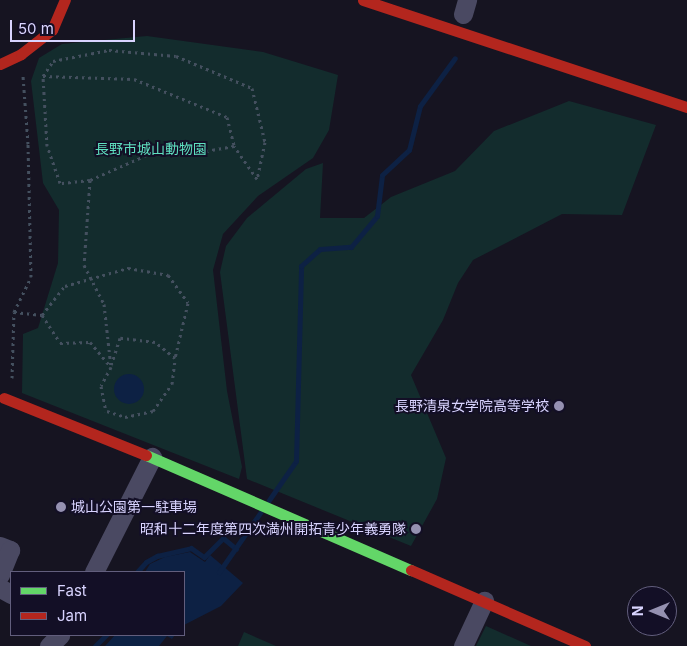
<!DOCTYPE html>
<html>
<head>
<meta charset="utf-8">
<style>
	body { margin:0 }
	#map { position:relative; width:687px; height:646px; overflow:hidden; background:#161421; font-family:Inter,"Noto Sans JP",sans-serif }
	div>[style] { position:absolute }
	.green>* { inset:0; background:#132c2d }
	.water>* { inset:0; background:#0d2144 }
	.round { border-radius:50% }
	.stream>* { height:5px; margin:-2.5px; padding:0 2.5px; transform-origin:2.5px; border-radius:2.5px; background:#0d2144 }
	.path>* { height:3px; margin-top:-1.5px; transform-origin:0; background:repeating-linear-gradient(90deg,#44505f 0 2.5px,transparent 0 6.5px) }
	.street>* { height:19px; margin:-9.5px; padding:0 9.5px; transform-origin:9.5px; border-radius:9.5px; background:#4a4962 }
	.fast>* { height:11px; margin:-5.5px; padding:0 5.5px; transform-origin:5.5px; border-radius:5.5px; background:#63d668 }
	.jam>* { height:11px; margin:-5.5px; padding:0 5.5px; transform-origin:5.5px; border-radius:5.5px; background:#b3261e }
	.dots>* { width:14px; height:14px; translate:-50% -50%; box-sizing:border-box; border:2px solid #130f26; border-radius:50% }
	span { translate:-50% -50%; white-space:nowrap; text-align:center; line-height:1.15; -webkit-text-stroke:4px #130f26; paint-order:stroke }
	.park-label { font-size:14px; color:#5fe0c0 }
	.poi-label { font-size:14px; color:#d9d4ff }
	.right { translate:-100% -50%; text-align:right }
	.left { translate:0 -50%; text-align:left }
	.legend { position:absolute; left:10px; top:571px; width:175px; height:65px; box-sizing:border-box; background:#130f26; border:1px solid #625e7d; margin:0; padding:6px 9px; list-style:none; font-size:15px; color:#d9d4ff }
	.legend li { display:flex; align-items:center; gap:10px; height:25px }
	.legend b { width:25px; border:1px solid #625e7d }
	.north { position:absolute; left:627px; top:586px; width:50px; height:50px; box-sizing:border-box; background:#130f26; border:1px solid #625e7d; border-radius:50%; rotate:270deg; font-size:14px; font-weight:700; line-height:20px; text-align:center; color:#d9d4ff }
	.north::after { content:''; display:block; margin:auto; width:18px; height:22px; background:#9591b1; clip-path:polygon(50% 0,100% 100%,50% 72%,0 100%) }
	.scale { position:absolute; left:10px; top:20px; width:125px; height:22px; box-sizing:border-box; border:2px solid #d9d4ff; border-top:0; padding-left:6px; font-size:15px; line-height:18px; white-space:nowrap; color:#d9d4ff; -webkit-text-stroke:4px #130f26; paint-order:stroke }
</style>
</head>
<body>
<div id="map">
	<div class="green">
		<i style="clip-path:polygon(147px 36px,263px 52px,338px 75px,329px 130px,313px 158px,258px 196px,223px 234px,213px 270px,227px 391px,242px 467px,239px 479px,22px 393px,23px 334px,38px 328px,58px 263px,59px 210px,43px 183px,31px 81px,39px 58px,62px 44px)"></i>
		<i style="clip-path:polygon(569px 101px,656px 125px,622px 215px,562px 214px,473px 260px,458px 283px,443px 320px,411px 375px,446px 458px,437px 499px,411px 546px,247px 479px,220px 272px,226px 246px,247px 218px,306px 169px,323px 163px,320px 218px,364px 218px,391px 197px,455px 171px,494px 131px)"></i>
		<i style="clip-path:polygon(486px 626px,531px 646px,476px 646px)"></i>
		<i style="clip-path:polygon(244px 632px,276px 646px,238px 646px)"></i>
	</div>
	<div class="water">
		<i class="round" style="left:114px;top:374px;width:30px;height:30px"></i>
		<i style="clip-path:polygon(190px 552px,205px 562px,210px 555px,243px 583px,221px 606px,184px 625px,184px 572px,145px 572px,150px 564px,165px 557px)"></i>
		<i style="clip-path:polygon(115px 635px,175px 635px,172px 639px,167px 636px,159px 646px,105px 646px)"></i>
	</div>
	<div class="stream">
		<i style="left:269px;top:500px;width:47px;rotate:-55.3deg"></i>
		<i style="left:296px;top:461px;width:195px;rotate:-88.5deg"></i>
		<i style="left:301px;top:266px;width:25px;rotate:-42deg"></i>
		<i style="left:320px;top:249px;width:31px;rotate:-4deg"></i>
		<i style="left:351px;top:247px;width:40px;rotate:-50deg"></i>
		<i style="left:377px;top:216px;width:41px;rotate:-83deg"></i>
		<i style="left:382px;top:175px;width:37px;rotate:-43deg"></i>
		<i style="left:409px;top:150px;width:45px;rotate:-76deg"></i>
		<i style="left:420px;top:106px;width:59px;rotate:-53.9deg"></i>
		<i style="left:137px;top:572px;width:13px;rotate:-48deg"></i>
		<i style="left:146px;top:562px;width:13px;rotate:-29deg"></i>
		<i style="left:157px;top:556px;width:35px;rotate:-13deg"></i>
		<i style="left:191px;top:548px;width:16px;rotate:35deg"></i>
		<i style="left:204px;top:557px;width:27px;rotate:-45deg"></i>
		<i style="left:223px;top:538px;width:17px;rotate:40deg"></i>
		<i style="left:219px;top:572px;width:72px;rotate:-55.2deg"></i>
		<i style="left:95px;top:646px;width:16px;rotate:-45deg"></i>
	</div>
	<div class="path">
		<i style="left:43px;top:76px;width:18px;rotate:-56deg"></i>
		<i style="left:53px;top:61px;width:57px;rotate:-11.1deg"></i>
		<i style="left:109px;top:50px;width:67px;rotate:5.1deg"></i>
		<i style="left:176px;top:56px;width:82px;rotate:22.8deg"></i>
		<i style="left:252px;top:88px;width:56px;rotate:76.5deg"></i>
		<i style="left:265px;top:142px;width:38px;rotate:102deg"></i>
		<i style="left:257px;top:179px;width:40px;rotate:-124.9deg"></i>
		<i style="left:90px;top:180px;width:30px;rotate:174deg"></i>
		<i style="left:60px;top:183px;width:39px;rotate:-109deg"></i>
		<i style="left:47px;top:146px;width:70px;rotate:-93.3deg"></i>
		<i style="left:43px;top:76px;width:91px;rotate:1.9deg"></i>
		<i style="left:134px;top:79px;width:100px;rotate:22.2deg"></i>
		<i style="left:227px;top:117px;width:30px;rotate:76deg"></i>
		<i style="left:234px;top:146px;width:36px;rotate:170deg"></i>
		<i style="left:199px;top:152px;width:41px;rotate:-177.2deg"></i>
		<i style="left:158px;top:150px;width:74px;rotate:156.2deg"></i>
		<i style="left:90px;top:180px;width:85px;rotate:94deg"></i>
		<i style="left:84px;top:265px;width:44px;rotate:62.9deg"></i>
		<i style="left:104px;top:304px;width:63px;rotate:83.7deg"></i>
		<i style="left:14px;top:312px;width:28px;rotate:6deg"></i>
		<i style="left:42px;top:315px;width:33px;rotate:57deg"></i>
		<i style="left:60px;top:343px;width:30px;rotate:-2deg"></i>
		<i style="left:90px;top:342px;width:33px;rotate:50deg"></i>
		<i style="left:111px;top:367px;width:21px;rotate:118deg"></i>
		<i style="left:101px;top:386px;width:26px;rotate:79deg"></i>
		<i style="left:42px;top:315px;width:37px;rotate:-52deg"></i>
		<i style="left:65px;top:286px;width:66px;rotate:-15.9deg"></i>
		<i style="left:128px;top:268px;width:41px;rotate:9.9deg"></i>
		<i style="left:168px;top:275px;width:34px;rotate:54deg"></i>
		<i style="left:188px;top:303px;width:57px;rotate:103.3deg"></i>
		<i style="left:12px;top:378px;width:66px;rotate:-88.3deg"></i>
		<i style="left:14px;top:312px;width:39px;rotate:-64deg"></i>
		<i style="left:31px;top:277px;width:133px;rotate:-91.3deg"></i>
		<i style="left:28px;top:144px;width:68px;rotate:-94.2deg"></i>
		<i style="left:107px;top:411px;width:19px;rotate:18deg"></i>
		<i style="left:125px;top:417px;width:29px;rotate:-12deg"></i>
		<i style="left:153px;top:411px;width:33px;rotate:-55deg"></i>
		<i style="left:172px;top:384px;width:26px;rotate:-83deg"></i>
		<i style="left:175px;top:358px;width:26px;rotate:-141deg"></i>
		<i style="left:155px;top:342px;width:35px;rotate:-173deg"></i>
		<i style="left:120px;top:338px;width:28px;rotate:108deg"></i>
	</div>
	<div class="street">
		<i style="left:463px;top:14px;width:15px;rotate:-74deg"></i>
		<i style="left:0;top:546px;width:11px;rotate:22deg"></i>
		<i style="left:10px;top:550px;width:27px;rotate:112deg"></i>
		<i style="left:94px;top:572px;width:129px;rotate:-63.2deg"></i>
		<i style="left:0;top:588px;width:13px;rotate:29deg"></i>
		<i style="left:49px;top:646px;width:16px;rotate:-45deg"></i>
		<i style="left:463px;top:646px;width:50px;rotate:-65deg"></i>
	</div>
	<div class="fast">
		<i style="left:146px;top:455px;width:289px;rotate:23.5deg"></i>
	</div>
	<div class="jam">
		<i style="left:363px;top:0;width:341px;rotate:18.3deg"></i>
		<i style="left:0;top:64px;width:23px;rotate:-25deg"></i>
		<i style="left:21px;top:54px;width:39px;rotate:-38deg"></i>
		<i style="left:52px;top:30px;width:33px;rotate:-67deg"></i>
		<i style="left:4px;top:398px;width:153px;rotate:21.9deg"></i>
		<i style="left:411px;top:570px;width:190px;rotate:23.6deg"></i>
	</div>
	<div class="dots">
		<i style="left:559px;top:406px;background:#9591b1"></i>
		<i style="left:61px;top:507px;background:#9591b1"></i>
		<i style="left:416px;top:529px;background:#9591b1"></i>
	</div>
	<div class="park-label">
		<span style="left:151px;top:149px">長野市城山動物園</span>
	</div>
	<div class="poi-label">
		<span class="right" style="left:549px;top:406px">長野清泉女学院高等学校</span>
		<span class="left" style="left:71px;top:507px">城山公園第一駐車場</span>
		<span class="right" style="left:406px;top:529px">昭和十二年度第四次満州開拓青少年義勇隊</span>
	</div>
	<ul class="legend">
	<li><b style="height:6px;background:#63d668"></b>Fast</li>
	<li><b style="height:6px;background:#b3261e"></b>Jam</li>
	</ul>
	<div class="north">N</div>
	<div class="scale">50 m</div>
</div>
</body>
</html>
